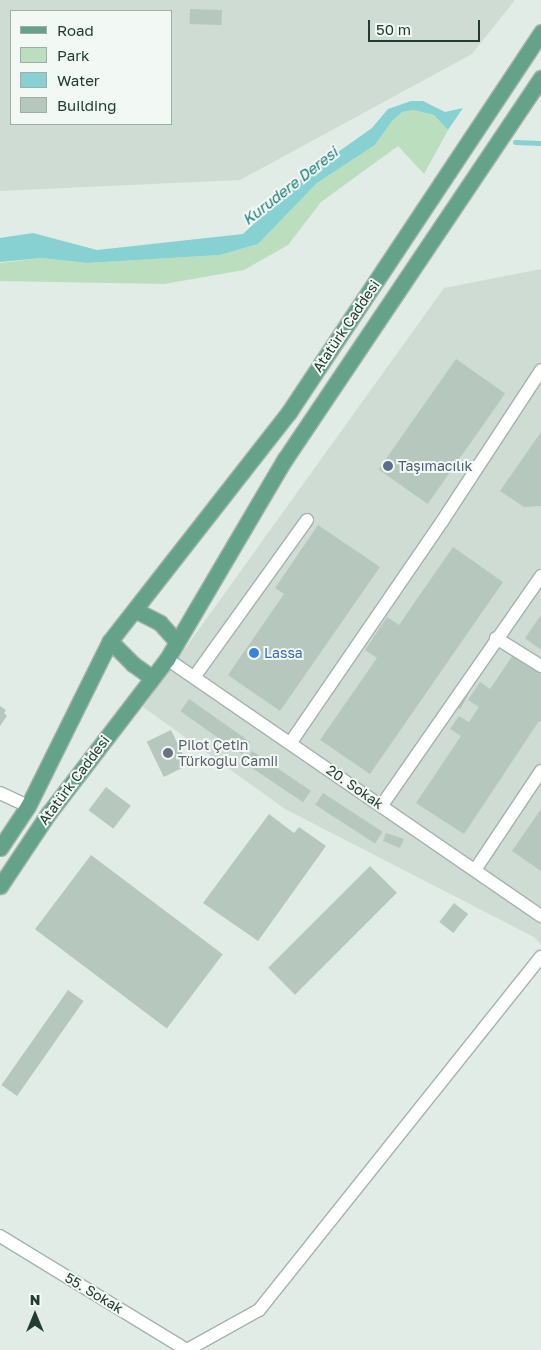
<!DOCTYPE html>
<html>
<head>
<meta charset="utf-8">
<style>
	body { margin:0 }
	#map { position:relative; width:541px; height:1350px; overflow:hidden; background:#e1ece6; font-family:"Golos Text",sans-serif }
	div>[style] { position:absolute }
	.built>* { inset:0; background:#cfdcd4 }
	.green>* { inset:0; background:#badebe }
	.water>* { inset:0; background:#88d1d2 }
	.stream>* { height:4.5px; margin:-2.25px; padding:0 2.25px; transform-origin:2.25px; border-radius:2.25px; background:#88d1d2 }
	.building>* { inset:0; background:#b6c7be; transform-origin:0 0 }
	.roads { filter:drop-shadow(1px 0 #a4b4ac) drop-shadow(-1px 0 #a4b4ac) drop-shadow(0 1px #a4b4ac) drop-shadow(0 -1px #a4b4ac) }
	.street>* { height:12px; margin:-6px; padding:0 6px; transform-origin:6px; border-radius:6px; background:#fff }
	.primary>* { height:15px; margin:-7.5px; padding:0 7.5px; transform-origin:7.5px; border-radius:7.5px; background:#65a28a }
	.dots>* { width:14px; height:14px; translate:-50% -50%; box-sizing:border-box; border:2px solid #f2f8f4; border-radius:50% }
	span { translate:-50% -50%; white-space:nowrap; text-align:center; line-height:1.15; -webkit-text-stroke:4px #f2f8f4; paint-order:stroke }
	.street-label { font-size:14px; color:#213d32 }
	.service-label { font-size:14px; color:#4e5e75 }
	.left { translate:0 -50%; text-align:left }
	.shop-label { font-size:14px; color:#366cbe }
	.worship-label { font-size:14px; color:#5b616d }
	.water-label { font-size:15px; color:#1a787a; font-style:italic }
	.legend { position:absolute; left:10px; top:10px; width:162px; height:115px; box-sizing:border-box; background:#f2f8f4; border:1px solid #9eada6; margin:0; padding:6px 9px; list-style:none; font-size:15px; color:#213d32 }
	.legend li { display:flex; align-items:center; gap:10px; height:25px }
	.legend b { width:25px; border:1px solid #9eada6 }
	.north { position:absolute; left:10px; top:1290px; width:50px; height:50px; -webkit-text-stroke:4px #f2f8f4; paint-order:stroke; rotate:0deg; font-size:14px; font-weight:700; line-height:20px; text-align:center; color:#213d32 }
	.north::after { content:''; display:block; margin:auto; width:18px; height:22px; background:#213d32; clip-path:polygon(50% 0,100% 100%,50% 72%,0 100%) }
	.scale { position:absolute; left:368px; top:20px; width:112px; height:22px; box-sizing:border-box; border:2px solid #213d32; border-top:0; padding-left:6px; font-size:15px; line-height:18px; white-space:nowrap; color:#213d32; -webkit-text-stroke:4px #f2f8f4; paint-order:stroke }
</style>
</head>
<body>
<div id="map">
	<div class="built">
		<i style="clip-path:polygon(evenodd,0 0,515px 0,472px 54px,240px 180px,0 191px,0 0,11px 11px,171px 11px,171px 124px,11px 124px,11px 11px)"></i>
		<i style="clip-path:polygon(541px 269px,541px 945px,534px 937px,285px 809px,143px 707px,444px 288px)"></i>
	</div>
	<div class="green">
		<i style="clip-path:polygon(414px 110px,434px 115px,448px 130px,424px 174px,398px 146px,321px 202px,288px 245px,244px 270px,164px 284px,0 281px,0 263px,41px 258px,88px 263px,220px 255px,258px 244px,317px 183px,375px 145px,392px 121px,402px 112px)"></i>
	</div>
	<div class="water">
		<i style="clip-path:polygon(411px 101px,423px 101px,445px 112px,463px 108px,448px 130px,434px 115px,414px 110px,402px 112px,392px 121px,375px 145px,317px 183px,258px 244px,220px 255px,88px 263px,41px 258px,0 262px,0 238px,33px 233px,97px 250px,243px 234px,307px 174px,372px 128px,388px 109px)"></i>
	</div>
	<div class="stream">
		<i style="left:515px;top:142px;width:26px;rotate:2deg"></i>
	</div>
	<div class="building">
		<i style="left:190px;top:9px;width:32px;height:15px;rotate:2deg"></i>
		<i style="left:456px;top:359px;width:60px;height:135px;rotate:35deg"></i>
		<i style="clip-path:polygon(541px 432px,541px 506px,524px 507px,500px 491px)"></i>
		<i style="clip-path:polygon(318px 525px,380px 567px,280px 711px,228px 675px,284px 594px,275px 588px)"></i>
		<i style="clip-path:polygon(453px 547px,503px 582px,370px 774px,320px 740px,377px 658px,365px 650px,387px 617px,399px 625px)"></i>
		<i style="clip-path:polygon(541px 615px,541px 650px,525px 638px)"></i>
		<i style="clip-path:polygon(513px 655px,541px 674px,541px 722px,539px 721px,464px 834px,416px 803px,461px 736px,450px 729px,459px 716px,469px 722px,479px 707px,468px 700px,480px 682px,490px 689px)"></i>
		<i style="left:464px;top:687px;width:7px;height:21px;rotate:27deg"></i>
		<i style="left:189px;top:699px;width:75px;height:15px;rotate:35deg"></i>
		<i style="clip-path:polygon(0 706px,6px 710px,4px 713px,7px 716px,0 726px)"></i>
		<i style="left:171px;top:730px;width:39px;height:27px;rotate:64deg"></i>
		<i style="left:252px;top:751px;width:71px;height:14px;rotate:34deg"></i>
		<i style="left:106px;top:787px;width:31px;height:29px;rotate:37deg"></i>
		<i style="left:323px;top:793px;width:71px;height:14px;rotate:33deg"></i>
		<i style="clip-path:polygon(541px 809px,541px 871px,512px 851px)"></i>
		<i style="clip-path:polygon(269px 814px,294px 833px,299px 827px,326px 846px,258px 941px,203px 903px)"></i>
		<i style="clip-path:polygon(386px 833px,404px 839px,400px 848px,383px 841px)"></i>
		<i style="left:91px;top:855px;width:165px;height:93px;rotate:37deg"></i>
		<i style="left:370px;top:866px;width:38px;height:144px;rotate:45deg"></i>
		<i style="left:454px;top:903px;width:18px;height:24px;rotate:38deg"></i>
		<i style="left:68px;top:990px;width:19px;height:116px;rotate:35deg"></i>
	</div>
	<div class="roads">
		<div class="street">
			<i style="left:496px;top:638px;width:53px;rotate:31.9deg"></i>
			<i style="left:167px;top:659px;width:454px;rotate:34.5deg"></i>
			<i style="left:195px;top:676px;width:192px;rotate:-54.3deg"></i>
			<i style="left:291px;top:742px;width:269px;rotate:-55.6deg"></i>
			<i style="left:443px;top:520px;width:179px;rotate:-56.8deg"></i>
			<i style="left:0;top:793px;width:31px;rotate:25deg"></i>
			<i style="left:382px;top:805px;width:279px;rotate:-55.2deg"></i>
			<i style="left:475px;top:870px;width:119px;rotate:-56.3deg"></i>
			<i style="left:0;top:1236px;width:219px;rotate:31.4deg"></i>
			<i style="left:187px;top:1350px;width:82px;rotate:-29.1deg"></i>
			<i style="left:259px;top:1310px;width:452px;rotate:-51.4deg"></i>
		</div>
		<div class="primary">
			<i style="left:135px;top:610px;width:28px;rotate:27deg"></i>
			<i style="left:160px;top:623px;width:24px;rotate:48deg"></i>
			<i style="left:110px;top:641px;width:33px;rotate:45deg"></i>
			<i style="left:133px;top:664px;width:22px;rotate:36deg"></i>
			<i style="left:0;top:848px;width:50px;rotate:-56.3deg"></i>
			<i style="left:28px;top:806px;width:184px;rotate:-63.6deg"></i>
			<i style="left:110px;top:641px;width:291px;rotate:-52deg"></i>
			<i style="left:289px;top:412px;width:456px;rotate:-56.4deg"></i>
			<i style="left:0;top:886px;width:87px;rotate:-56.3deg"></i>
			<i style="left:48px;top:814px;width:195px;rotate:-52.5deg"></i>
			<i style="left:167px;top:659px;width:232px;rotate:-59.5deg"></i>
			<i style="left:285px;top:459px;width:459px;rotate:-56.1deg"></i>
		</div>
	</div>
	<div class="dots">
		<i style="left:388px;top:466px;background:#5c6f8a"></i>
		<i style="left:254px;top:653px;background:#3f7fe0"></i>
		<i style="left:168px;top:753px;background:#6b7280"></i>
	</div>
	<div class="street-label">
		<span style="left:346px;top:326px;rotate:-56deg">Atatürk Caddesi</span>
		<span style="left:74px;top:780px;rotate:-53deg">Atatürk Caddesi</span>
		<span style="left:355px;top:787px;rotate:35deg">20. Sokak</span>
		<span style="left:94px;top:1293px;rotate:31deg">55. Sokak</span>
	</div>
	<div class="service-label">
		<span class="left" style="left:398px;top:466px">Taşımacılık</span>
	</div>
	<div class="shop-label">
		<span class="left" style="left:264px;top:653px">Lassa</span>
	</div>
	<div class="worship-label">
		<span class="left" style="left:178px;top:753px">Pilot Çetin<br>Türkoğlu Camii</span>
	</div>
	<div class="water-label">
		<span style="left:290px;top:186px;rotate:-38deg">Kurudere Deresi</span>
	</div>
	<ul class="legend">
	<li><b style="height:6px;background:#65a28a"></b>Road</li>
	<li><b style="height:14px;background:#badebe"></b>Park</li>
	<li><b style="height:14px;background:#88d1d2"></b>Water</li>
	<li><b style="height:14px;background:#b6c7be"></b>Building</li>
	</ul>
	<div class="north">N</div>
	<div class="scale">50 m</div>
</div>
</body>
</html>
